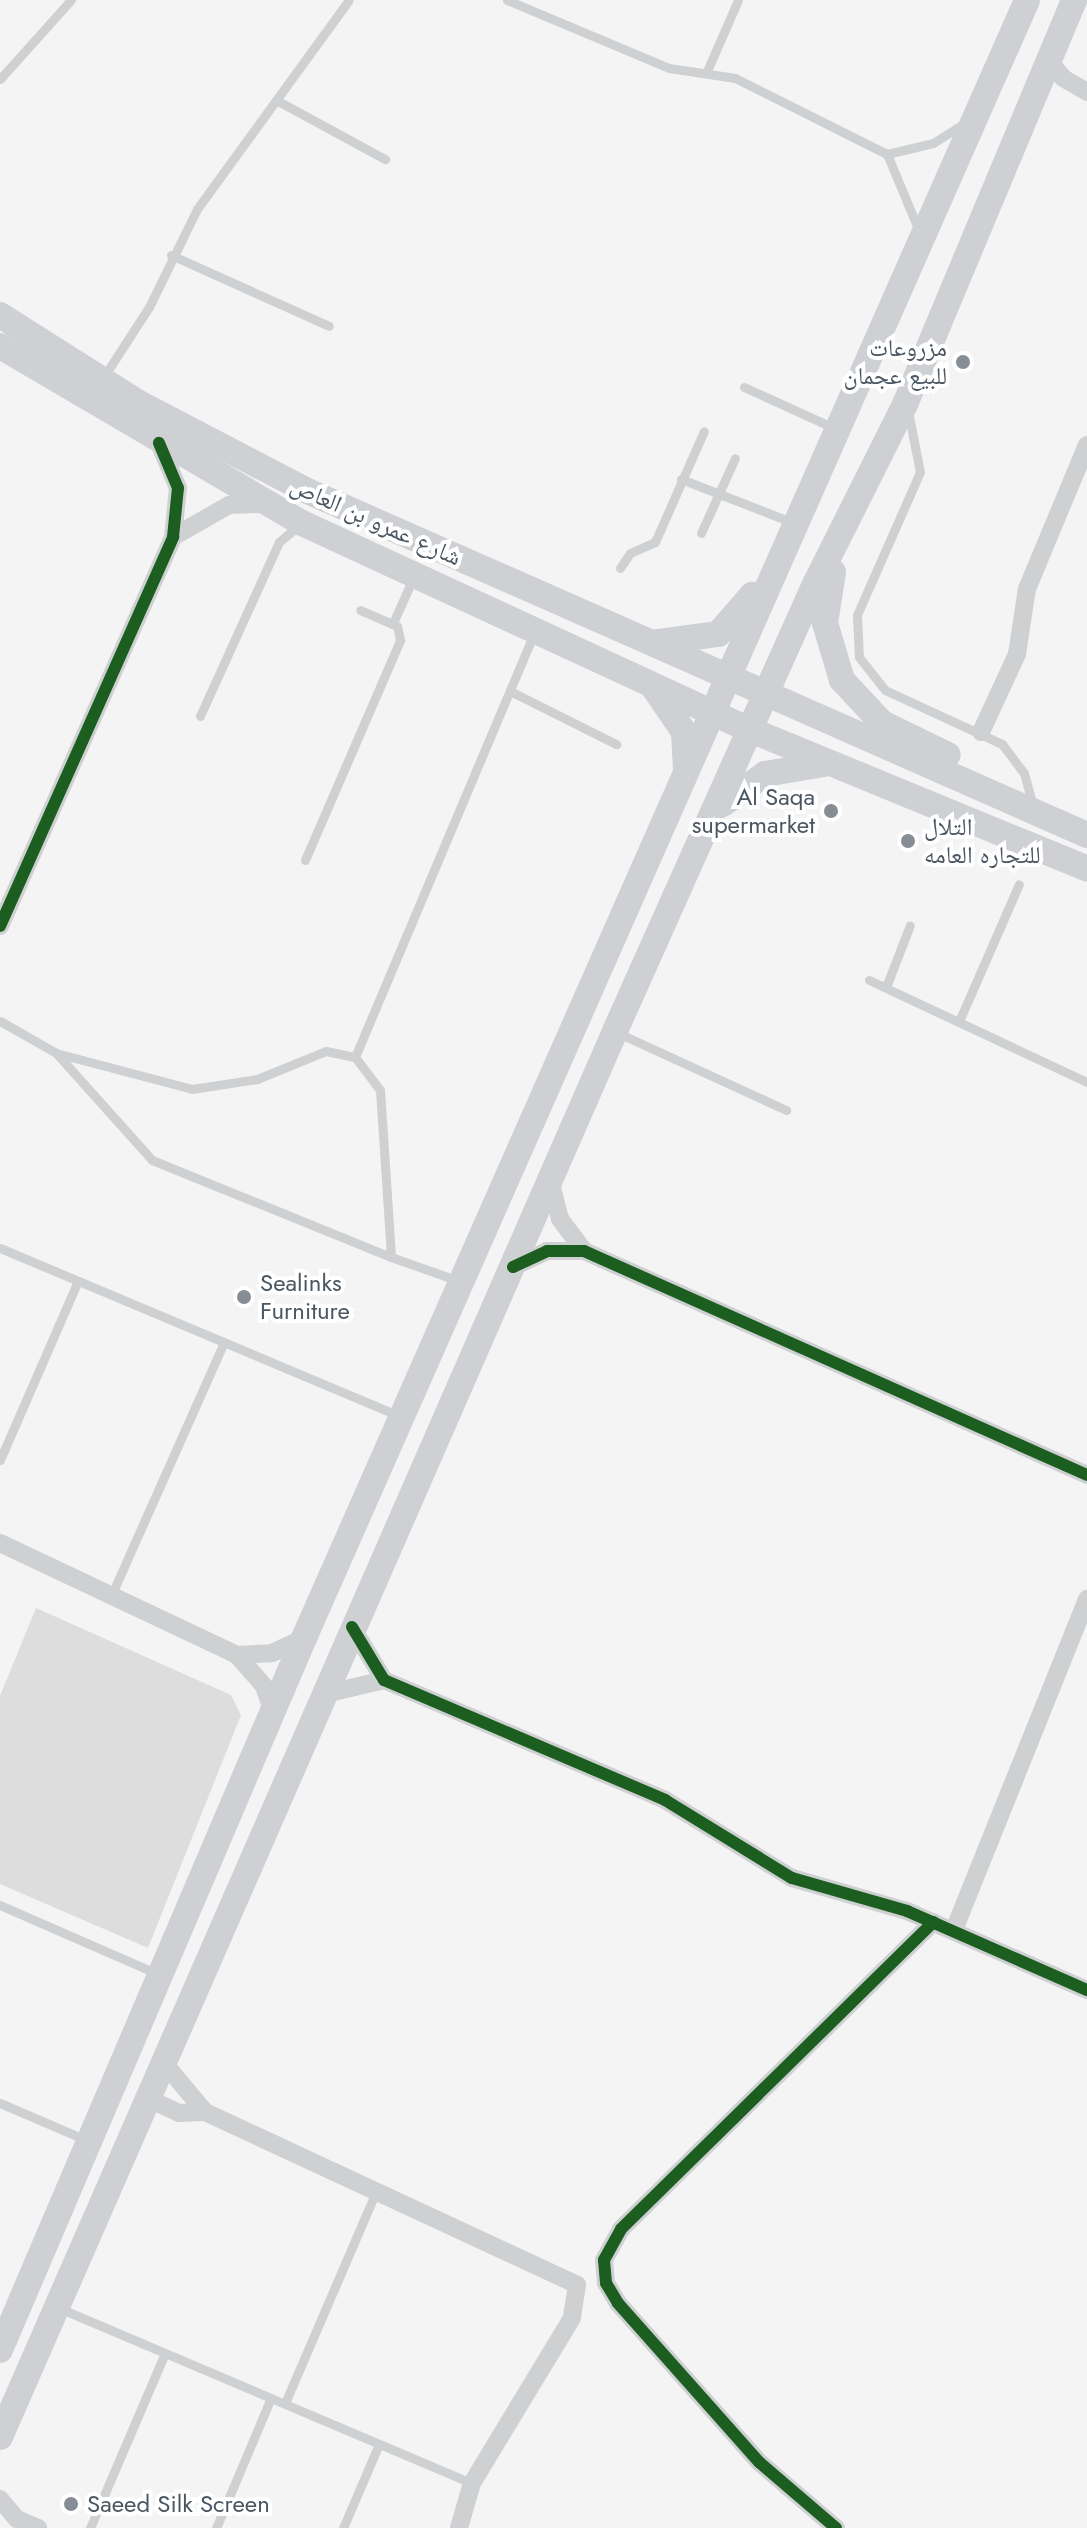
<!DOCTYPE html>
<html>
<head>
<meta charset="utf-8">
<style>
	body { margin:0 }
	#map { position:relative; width:1087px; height:2528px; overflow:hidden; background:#f4f4f4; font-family:Jost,"Noto Naskh Arabic",sans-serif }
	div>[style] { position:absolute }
	.building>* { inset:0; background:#ddddde }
	.service>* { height:9px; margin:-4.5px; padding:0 4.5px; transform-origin:4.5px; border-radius:4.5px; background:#ced0d2 }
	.minor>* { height:18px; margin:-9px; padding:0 9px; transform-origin:9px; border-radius:9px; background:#ced0d2 }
	.secondary>* { height:26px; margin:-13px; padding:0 13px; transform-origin:13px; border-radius:13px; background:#ced0d4 }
	.cycleway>* { height:12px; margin:-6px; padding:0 6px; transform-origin:6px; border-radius:6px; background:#1b5e20 }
	.dots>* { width:22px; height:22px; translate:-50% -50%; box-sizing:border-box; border:4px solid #fff; border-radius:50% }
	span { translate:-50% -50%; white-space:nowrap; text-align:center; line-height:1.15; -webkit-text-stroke:8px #fff; paint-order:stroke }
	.poi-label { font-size:24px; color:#4a5661 }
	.right { translate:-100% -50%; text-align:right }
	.left { translate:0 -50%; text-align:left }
	.street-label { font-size:24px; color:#4a5661 }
</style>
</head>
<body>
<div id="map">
	<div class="building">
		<i style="clip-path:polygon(36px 1608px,231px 1695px,241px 1715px,148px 1948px,0 1884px,0 1696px)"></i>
	</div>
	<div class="service">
		<i style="left:507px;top:0;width:176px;rotate:22.8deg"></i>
		<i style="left:669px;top:68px;width:67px;rotate:8.6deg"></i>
		<i style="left:735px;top:78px;width:170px;rotate:26.6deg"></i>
		<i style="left:887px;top:154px;width:83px;rotate:67.4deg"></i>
		<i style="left:707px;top:71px;width:77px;rotate:-66.4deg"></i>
		<i style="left:0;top:79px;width:106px;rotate:-48.1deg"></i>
		<i style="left:278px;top:101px;width:122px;rotate:28.5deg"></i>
		<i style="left:887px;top:154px;width:47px;rotate:-13.4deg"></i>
		<i style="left:933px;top:143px;width:36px;rotate:-32deg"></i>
		<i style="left:171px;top:255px;width:173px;rotate:24.2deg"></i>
		<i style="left:103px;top:378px;width:85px;rotate:-57.1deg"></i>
		<i style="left:149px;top:307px;width:109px;rotate:-63.9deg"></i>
		<i style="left:197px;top:209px;width:258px;rotate:-54deg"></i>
		<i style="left:744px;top:387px;width:101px;rotate:24.5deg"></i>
		<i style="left:908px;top:411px;width:62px;rotate:78.9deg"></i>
		<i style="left:920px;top:472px;width:156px;rotate:113.8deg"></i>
		<i style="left:857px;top:615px;width:42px;rotate:87.3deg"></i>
		<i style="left:859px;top:657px;width:42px;rotate:51.8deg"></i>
		<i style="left:885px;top:690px;width:129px;rotate:24.8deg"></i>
		<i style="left:1002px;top:744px;width:36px;rotate:53deg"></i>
		<i style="left:1024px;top:773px;width:34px;rotate:75deg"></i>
		<i style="left:681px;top:479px;width:121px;rotate:21.3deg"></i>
		<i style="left:701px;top:533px;width:82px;rotate:-65.6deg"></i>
		<i style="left:620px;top:568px;width:18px;rotate:-56deg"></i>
		<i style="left:630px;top:553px;width:27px;rotate:-24deg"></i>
		<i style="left:655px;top:542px;width:121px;rotate:-66.2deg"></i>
		<i style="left:393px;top:623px;width:51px;rotate:-65.9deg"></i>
		<i style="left:510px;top:691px;width:119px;rotate:26.6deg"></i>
		<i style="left:200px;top:716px;width:191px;rotate:-65.6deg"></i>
		<i style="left:279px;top:542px;width:26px;rotate:-40deg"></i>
		<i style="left:305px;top:860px;width:240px;rotate:-66.6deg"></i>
		<i style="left:400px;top:640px;width:14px;rotate:-102deg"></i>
		<i style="left:397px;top:626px;width:40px;rotate:-156.6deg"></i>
		<i style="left:869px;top:980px;width:241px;rotate:25.1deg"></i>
		<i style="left:886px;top:987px;width:66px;rotate:-68.8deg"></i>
		<i style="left:960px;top:1019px;width:147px;rotate:-66.4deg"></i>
		<i style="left:0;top:1021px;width:64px;rotate:29.7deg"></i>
		<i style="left:56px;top:1053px;width:141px;rotate:14.8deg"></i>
		<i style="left:192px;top:1089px;width:66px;rotate:-8.7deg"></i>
		<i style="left:257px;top:1079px;width:74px;rotate:-22.1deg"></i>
		<i style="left:326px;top:1051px;width:30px;rotate:12deg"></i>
		<i style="left:355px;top:1057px;width:41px;rotate:52.9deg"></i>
		<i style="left:380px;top:1090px;width:167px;rotate:86.2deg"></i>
		<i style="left:391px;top:1257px;width:72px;rotate:19.4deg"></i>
		<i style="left:618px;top:1033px;width:185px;rotate:24.6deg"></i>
		<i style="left:57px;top:1054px;width:142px;rotate:48.1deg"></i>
		<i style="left:152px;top:1160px;width:258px;rotate:22.1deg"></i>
		<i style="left:355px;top:1057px;width:460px;rotate:-67.1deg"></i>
		<i style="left:0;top:1248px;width:433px;rotate:22.8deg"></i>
		<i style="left:0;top:1460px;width:195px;rotate:-66.5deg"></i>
		<i style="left:111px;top:1596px;width:278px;rotate:-66deg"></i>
		<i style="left:0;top:1905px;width:172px;rotate:23.6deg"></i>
		<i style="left:0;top:2103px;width:94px;rotate:23.3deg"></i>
		<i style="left:59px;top:2308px;width:449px;rotate:23deg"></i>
		<i style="left:285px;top:2403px;width:228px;rotate:-66.7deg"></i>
		<i style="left:90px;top:2528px;width:190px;rotate:-66.8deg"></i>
		<i style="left:216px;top:2528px;width:141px;rotate:-67.1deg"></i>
		<i style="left:343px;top:2528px;width:91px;rotate:-66.8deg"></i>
	</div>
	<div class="minor">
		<i style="left:1047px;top:58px;width:26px;rotate:51deg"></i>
		<i style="left:1063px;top:78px;width:28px;rotate:30deg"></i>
		<i style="left:173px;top:537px;width:64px;rotate:-29.7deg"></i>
		<i style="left:229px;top:505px;width:36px;rotate:-2deg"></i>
		<i style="left:981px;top:732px;width:86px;rotate:-65.2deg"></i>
		<i style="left:1017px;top:654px;width:66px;rotate:-81.3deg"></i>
		<i style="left:1027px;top:589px;width:156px;rotate:-67.4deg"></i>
		<i style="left:0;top:926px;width:426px;rotate:-66deg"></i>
		<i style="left:173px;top:537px;width:49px;rotate:-84.2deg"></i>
		<i style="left:178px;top:488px;width:49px;rotate:-112.9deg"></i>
		<i style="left:550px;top:1180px;width:40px;rotate:75.6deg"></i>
		<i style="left:560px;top:1219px;width:40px;rotate:53deg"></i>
		<i style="left:513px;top:1267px;width:38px;rotate:-25deg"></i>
		<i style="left:547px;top:1251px;width:37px"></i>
		<i style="left:584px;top:1251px;width:551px;rotate:24deg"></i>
		<i style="left:0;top:1543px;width:262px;rotate:25.3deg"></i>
		<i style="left:237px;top:1655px;width:41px;rotate:48.9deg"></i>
		<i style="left:264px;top:1686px;width:28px;rotate:71deg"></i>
		<i style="left:352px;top:1627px;width:62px;rotate:58.9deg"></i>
		<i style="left:384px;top:1680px;width:306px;rotate:23.1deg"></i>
		<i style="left:665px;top:1800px;width:149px;rotate:31.6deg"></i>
		<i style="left:792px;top:1878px;width:120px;rotate:16deg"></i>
		<i style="left:907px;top:1911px;width:197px;rotate:23.7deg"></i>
		<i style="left:237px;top:1655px;width:35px;rotate:-3deg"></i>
		<i style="left:272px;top:1653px;width:35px;rotate:-25deg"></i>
		<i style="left:321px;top:1695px;width:65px;rotate:-13.4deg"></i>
		<i style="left:954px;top:1930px;width:357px;rotate:-68.1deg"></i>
		<i style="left:164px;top:2063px;width:64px;rotate:50.1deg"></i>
		<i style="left:205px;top:2112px;width:410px;rotate:24.9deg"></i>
		<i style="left:577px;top:2285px;width:33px;rotate:99deg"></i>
		<i style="left:572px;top:2318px;width:193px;rotate:121.2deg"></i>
		<i style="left:472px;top:2483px;width:47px;rotate:106.1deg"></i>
		<i style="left:149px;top:2099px;width:33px;rotate:25deg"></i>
		<i style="left:179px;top:2113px;width:26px;rotate:-2deg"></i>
		<i style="left:0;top:2499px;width:26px;rotate:50deg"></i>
		<i style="left:17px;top:2519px;width:23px;rotate:23deg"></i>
		<i style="left:836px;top:2528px;width:101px;rotate:-139.4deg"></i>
		<i style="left:759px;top:2462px;width:213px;rotate:-131.6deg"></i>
		<i style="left:618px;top:2303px;width:23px;rotate:-121deg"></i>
		<i style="left:606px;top:2283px;width:23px;rotate:-95deg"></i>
		<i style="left:604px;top:2260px;width:35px;rotate:-61deg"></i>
		<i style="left:621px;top:2229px;width:438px;rotate:-44.5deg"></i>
	</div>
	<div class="secondary">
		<i style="left:0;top:315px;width:162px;rotate:32.4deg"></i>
		<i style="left:137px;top:402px;width:190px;rotate:27.6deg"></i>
		<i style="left:305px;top:490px;width:855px;rotate:23.81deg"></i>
		<i style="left:0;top:346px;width:350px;rotate:30.4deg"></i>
		<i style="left:302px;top:523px;width:497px;rotate:24.8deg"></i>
		<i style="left:753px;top:731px;width:361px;rotate:22.4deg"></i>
		<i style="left:833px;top:572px;width:52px;rotate:98.9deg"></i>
		<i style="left:825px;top:623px;width:59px;rotate:73.4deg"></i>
		<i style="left:842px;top:680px;width:59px;rotate:47.1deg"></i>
		<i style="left:882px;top:723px;width:73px;rotate:25.9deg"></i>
		<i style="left:659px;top:642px;width:60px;rotate:-7.7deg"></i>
		<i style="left:718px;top:634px;width:52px;rotate:-48.9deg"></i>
		<i style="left:654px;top:688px;width:53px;rotate:55.7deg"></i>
		<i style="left:684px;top:732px;width:35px;rotate:87deg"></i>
		<i style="left:723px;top:804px;width:52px;rotate:-35.5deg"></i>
		<i style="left:765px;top:774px;width:60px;rotate:-9.6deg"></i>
		<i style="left:0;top:2350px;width:774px;rotate:-66.88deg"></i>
		<i style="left:304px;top:1638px;width:1790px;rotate:-66.18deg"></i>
		<i style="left:0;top:2437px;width:1535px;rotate:-66.37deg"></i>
		<i style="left:615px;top:1031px;width:490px;rotate:-65.9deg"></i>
		<i style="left:815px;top:584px;width:203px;rotate:-63.4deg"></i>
		<i style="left:906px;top:402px;width:436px;rotate:-67.3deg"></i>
	</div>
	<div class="cycleway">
		<i style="left:0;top:926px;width:426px;rotate:-66deg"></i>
		<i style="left:173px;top:537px;width:49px;rotate:-84.2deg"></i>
		<i style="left:178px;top:488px;width:49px;rotate:-112.9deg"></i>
		<i style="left:513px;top:1267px;width:38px;rotate:-25deg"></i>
		<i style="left:547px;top:1251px;width:37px"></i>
		<i style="left:584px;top:1251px;width:551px;rotate:24deg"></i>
		<i style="left:352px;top:1627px;width:62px;rotate:58.9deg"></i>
		<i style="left:384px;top:1680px;width:306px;rotate:23.1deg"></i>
		<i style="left:665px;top:1800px;width:149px;rotate:31.6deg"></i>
		<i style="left:792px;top:1878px;width:120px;rotate:16deg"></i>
		<i style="left:907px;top:1911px;width:197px;rotate:23.7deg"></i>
		<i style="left:836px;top:2528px;width:101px;rotate:-139.4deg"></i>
		<i style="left:759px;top:2462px;width:213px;rotate:-131.6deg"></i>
		<i style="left:618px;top:2303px;width:23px;rotate:-121deg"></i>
		<i style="left:606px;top:2283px;width:23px;rotate:-95deg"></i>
		<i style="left:604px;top:2260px;width:35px;rotate:-61deg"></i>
		<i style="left:621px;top:2229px;width:438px;rotate:-44.5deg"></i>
	</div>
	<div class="dots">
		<i style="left:963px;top:362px;background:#868d94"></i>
		<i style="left:831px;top:811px;background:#868d94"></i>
		<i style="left:908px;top:841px;background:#868d94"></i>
		<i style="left:244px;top:1297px;background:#868d94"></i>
		<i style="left:71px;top:2504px;background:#868d94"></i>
	</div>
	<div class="poi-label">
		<span class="right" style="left:947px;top:362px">مزروعات<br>للبيع عجمان</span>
		<span class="right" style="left:815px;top:811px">Al Saqa<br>supermarket</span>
		<span class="left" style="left:924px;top:841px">التلال<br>للتجاره العامه</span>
		<span class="left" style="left:260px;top:1297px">Sealinks<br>Furniture</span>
		<span class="left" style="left:87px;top:2504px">Saeed Silk Screen</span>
	</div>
	<div class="street-label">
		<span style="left:376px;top:521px;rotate:24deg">شارع عمرو بن العاص</span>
	</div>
</div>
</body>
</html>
